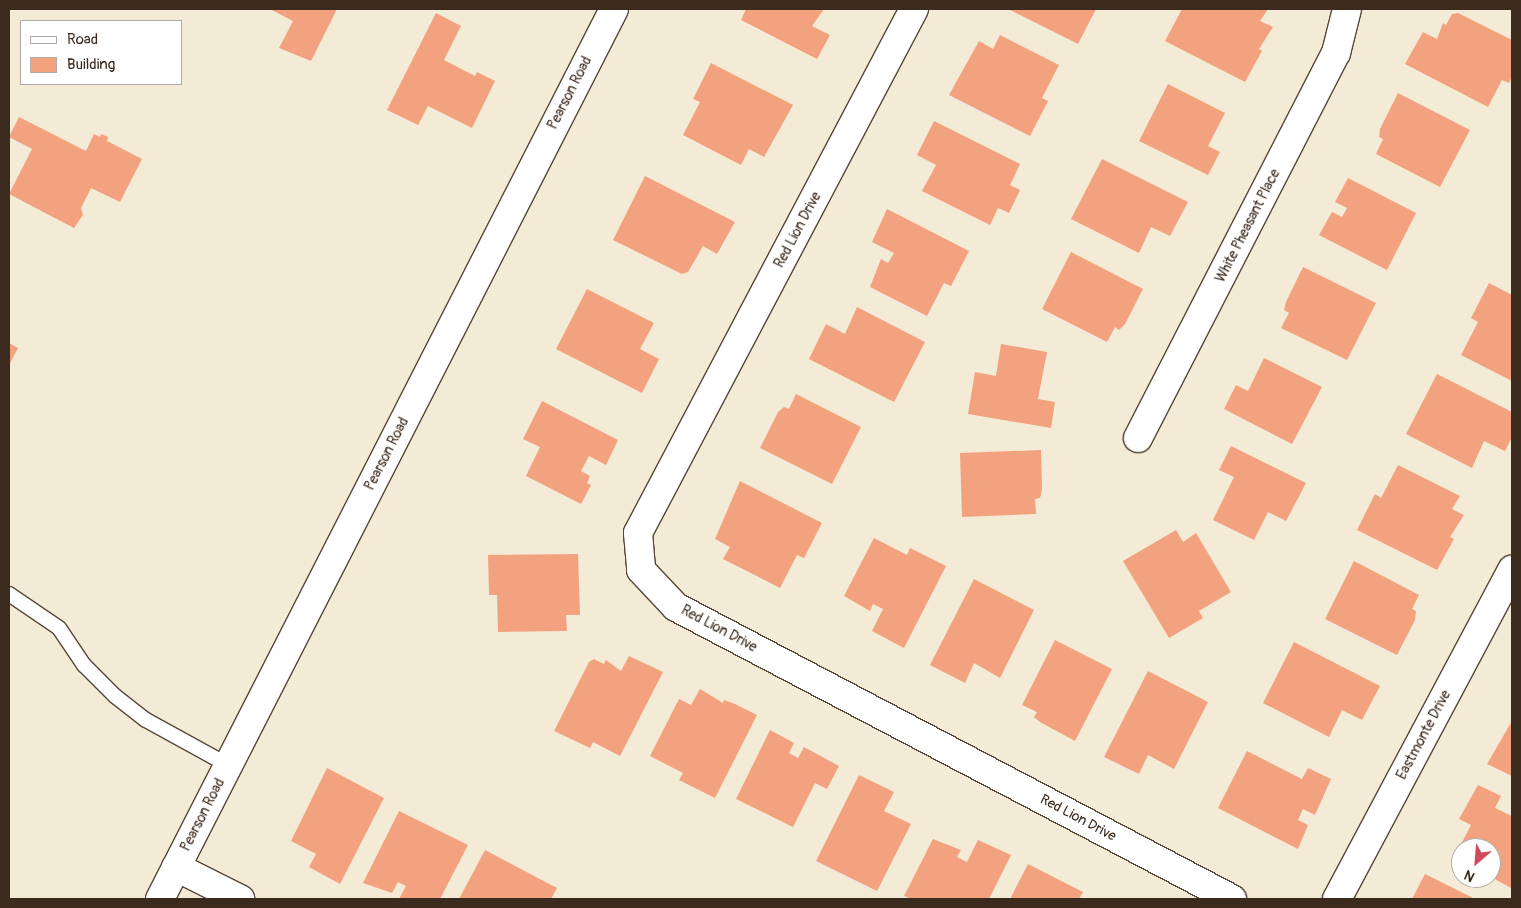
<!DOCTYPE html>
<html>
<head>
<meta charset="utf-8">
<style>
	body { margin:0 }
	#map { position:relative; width:1521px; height:908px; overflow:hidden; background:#f3ebd5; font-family:Pangolin,sans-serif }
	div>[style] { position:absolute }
	.building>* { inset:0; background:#f3a280 }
	.roads { filter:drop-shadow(1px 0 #574739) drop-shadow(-1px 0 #574739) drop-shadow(0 1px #574739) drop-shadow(0 -1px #574739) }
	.service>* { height:14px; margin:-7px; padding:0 7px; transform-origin:7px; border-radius:7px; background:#fff }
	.minor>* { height:28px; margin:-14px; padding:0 14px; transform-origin:14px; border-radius:14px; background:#fff }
	.tertiary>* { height:28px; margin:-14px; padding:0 14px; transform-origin:14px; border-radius:14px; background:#fff }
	span { translate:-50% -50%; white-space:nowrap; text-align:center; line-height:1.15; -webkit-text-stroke:5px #fff; paint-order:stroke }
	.street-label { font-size:14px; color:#3b2a1e }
	.frame { position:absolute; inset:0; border:10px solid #3b2a1e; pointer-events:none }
	.legend { position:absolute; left:20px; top:20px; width:162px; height:65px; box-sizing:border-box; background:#fff; border:1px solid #b1aaa5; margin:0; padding:6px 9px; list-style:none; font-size:15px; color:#3b2a1e }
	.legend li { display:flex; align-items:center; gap:10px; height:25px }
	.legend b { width:25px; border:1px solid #b1aaa5 }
	.north { position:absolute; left:1451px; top:838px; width:50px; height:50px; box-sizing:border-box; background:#fff; border:1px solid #b1aaa5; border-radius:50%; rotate:207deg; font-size:14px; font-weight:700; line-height:20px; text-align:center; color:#3b2a1e }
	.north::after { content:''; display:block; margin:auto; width:18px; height:22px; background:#d1495b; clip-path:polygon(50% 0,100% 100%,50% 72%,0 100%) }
</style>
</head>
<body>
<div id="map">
	<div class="building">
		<i style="clip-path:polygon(270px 9px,337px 9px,311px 61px,279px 48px,293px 21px)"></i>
		<i style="clip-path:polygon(746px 9px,824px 9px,812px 26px,830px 35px,817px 59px,741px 20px)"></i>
		<i style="clip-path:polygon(1008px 9px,1096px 9px,1078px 44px)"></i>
		<i style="clip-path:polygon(1182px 9px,1268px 9px,1260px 21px,1273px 27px,1259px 49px,1262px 51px,1245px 82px,1165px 41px)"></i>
		<i style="clip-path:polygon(436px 13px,461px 26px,444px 60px,475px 76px,477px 72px,495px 81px,472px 128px,428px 106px,418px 125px,387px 110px)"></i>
		<i style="clip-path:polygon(1458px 13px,1512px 40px,1512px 76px,1509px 83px,1502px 80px,1488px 107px,1405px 64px,1423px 32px,1437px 39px,1443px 23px,1446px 25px,1452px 14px)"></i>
		<i style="clip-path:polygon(1000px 35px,1059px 65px,1042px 98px,1048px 101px,1030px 136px,949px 95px,979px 41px,993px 49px)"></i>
		<i style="clip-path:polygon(711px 63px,793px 105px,764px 157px,749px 149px,741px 165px,683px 135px,700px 102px,693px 99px)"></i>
		<i style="clip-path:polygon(1168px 84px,1225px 113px,1208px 146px,1220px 152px,1208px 175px,1139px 141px)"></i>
		<i style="clip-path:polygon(1398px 93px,1470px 130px,1440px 187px,1376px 154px,1383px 139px,1379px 137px,1380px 129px)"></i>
		<i style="clip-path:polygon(19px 117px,86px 151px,94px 134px,100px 137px,101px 134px,108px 137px,107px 141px,142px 159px,120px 202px,91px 188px,81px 208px,83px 215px,74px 228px,9px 194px,32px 149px,9px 137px)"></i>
		<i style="clip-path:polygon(934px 121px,1020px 164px,1010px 185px,1020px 190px,1009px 213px,998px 208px,990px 225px,922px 191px,936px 165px,917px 155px)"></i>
		<i style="clip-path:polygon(1102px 159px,1188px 202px,1170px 236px,1151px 227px,1139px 253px,1071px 219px)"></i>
		<i style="clip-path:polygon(645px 176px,735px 222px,717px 254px,703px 246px,688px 272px,682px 274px,613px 240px)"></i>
		<i style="clip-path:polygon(1348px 178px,1416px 213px,1387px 270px,1319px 235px,1332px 212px,1342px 217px,1347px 208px,1335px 202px)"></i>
		<i style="clip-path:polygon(887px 209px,969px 251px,951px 286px,944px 283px,927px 316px,870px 287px,881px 259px,888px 263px,894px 253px,872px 242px)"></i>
		<i style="clip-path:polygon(1071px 252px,1143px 289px,1125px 324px,1119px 330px,1115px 327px,1107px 342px,1042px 309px)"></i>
		<i style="clip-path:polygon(1303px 267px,1376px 303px,1347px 360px,1281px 328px,1289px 313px,1284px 310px,1286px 302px)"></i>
		<i style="clip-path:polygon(1489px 283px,1512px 295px,1512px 381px,1461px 355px,1478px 322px,1471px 318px)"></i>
		<i style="clip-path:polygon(587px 289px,654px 323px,640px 349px,659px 359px,642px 393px,556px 349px)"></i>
		<i style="clip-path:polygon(857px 307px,925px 342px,894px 402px,809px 359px,826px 324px,845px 334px)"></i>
		<i style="clip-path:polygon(9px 343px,18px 348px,9px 365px)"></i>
		<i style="clip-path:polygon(1001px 344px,1047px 352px,1038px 399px,1055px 402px,1051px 428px,968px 414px,975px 372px,996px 376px)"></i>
		<i style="clip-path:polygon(1264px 358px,1322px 387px,1292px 444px,1224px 409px,1236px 385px,1248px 391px)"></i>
		<i style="clip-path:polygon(1437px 374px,1512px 412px,1512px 437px,1505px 451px,1484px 441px,1472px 468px,1406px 434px)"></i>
		<i style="clip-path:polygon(796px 394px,861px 427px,832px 484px,760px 448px,778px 412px,784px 407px,789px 409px)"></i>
		<i style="clip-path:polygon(542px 401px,618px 440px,606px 465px,589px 456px,581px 471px,590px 476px,587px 483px,591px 485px,581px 504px,526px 476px,540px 447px,523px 439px)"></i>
		<i style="clip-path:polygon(1231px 446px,1306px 483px,1286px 521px,1268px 512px,1254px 540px,1213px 520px,1234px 477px,1219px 470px)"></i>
		<i style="clip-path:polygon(1041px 450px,1042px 489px,1040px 498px,1035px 499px,1036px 514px,962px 517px,960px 453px)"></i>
		<i style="clip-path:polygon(1398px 465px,1460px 496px,1452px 509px,1464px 515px,1450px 537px,1454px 539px,1437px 570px,1357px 530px,1375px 494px,1381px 498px)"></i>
		<i style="clip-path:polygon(740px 481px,822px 523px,804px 558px,797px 555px,780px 588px,723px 559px,730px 547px,715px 539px)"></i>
		<i style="clip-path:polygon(1176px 530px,1183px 542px,1196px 533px,1231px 592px,1199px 611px,1203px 618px,1169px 638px,1123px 561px)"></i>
		<i style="clip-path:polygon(874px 538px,907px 555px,910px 548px,946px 566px,904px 648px,872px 631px,883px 609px,873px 604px,870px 611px,844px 596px)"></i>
		<i style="clip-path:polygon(578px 554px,580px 615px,566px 615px,567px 631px,498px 632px,497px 595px,489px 595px,488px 555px)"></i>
		<i style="clip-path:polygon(1354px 561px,1419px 595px,1412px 609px,1416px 611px,1415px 620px,1397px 655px,1325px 619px)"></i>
		<i style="clip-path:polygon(974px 579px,1034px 610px,1000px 678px,974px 663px,965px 683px,930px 665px)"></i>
		<i style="clip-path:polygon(1055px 640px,1112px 669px,1075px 741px,1040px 722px,1034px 717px,1037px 712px,1022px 705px)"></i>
		<i style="clip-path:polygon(1294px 642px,1380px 686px,1362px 720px,1342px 710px,1329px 737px,1263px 703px)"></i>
		<i style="clip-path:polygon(629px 656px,663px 672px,620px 756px,593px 742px,590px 748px,554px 731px,589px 662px,594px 659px,604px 664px,606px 660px,621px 671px)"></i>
		<i style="clip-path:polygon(1148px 671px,1208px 702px,1174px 769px,1148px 755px,1139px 774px,1104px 757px)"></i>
		<i style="clip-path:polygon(700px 689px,723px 703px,724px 700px,735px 704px,757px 715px,715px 798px,679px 780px,683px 773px,650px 756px,679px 699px,691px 705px)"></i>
		<i style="clip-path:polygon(1512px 721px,1512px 776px,1487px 764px)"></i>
		<i style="clip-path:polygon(770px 730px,794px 743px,789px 753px,798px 758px,804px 747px,839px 766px,827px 789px,815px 783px,793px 827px,736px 799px)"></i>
		<i style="clip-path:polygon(1247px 751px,1302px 779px,1308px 768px,1331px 779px,1315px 815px,1303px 809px,1298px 820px,1308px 825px,1298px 849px,1218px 808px)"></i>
		<i style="clip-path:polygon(327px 768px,384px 798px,340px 884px,309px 867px,316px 854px,291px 841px)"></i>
		<i style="clip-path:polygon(859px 775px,894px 792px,884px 811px,911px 824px,877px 891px,816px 861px)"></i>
		<i style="clip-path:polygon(1478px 785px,1501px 796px,1495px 808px,1512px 816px,1511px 888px,1491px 877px,1491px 848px,1461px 848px,1461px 862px,1454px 858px,1471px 825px,1459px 819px)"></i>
		<i style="clip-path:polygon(399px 811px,468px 845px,440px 899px,399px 899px,406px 886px,398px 882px,392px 893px,363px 883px)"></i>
		<i style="clip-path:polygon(933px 839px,961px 850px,957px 857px,967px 862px,978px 840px,1011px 855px,989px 899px,912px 899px,904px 896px)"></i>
		<i style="clip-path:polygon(485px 850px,557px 888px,551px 899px,459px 899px)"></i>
		<i style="clip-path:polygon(1028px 864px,1083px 892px,1079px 899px,1010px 899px)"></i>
		<i style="clip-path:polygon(1425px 874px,1475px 899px,1412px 899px)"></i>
	</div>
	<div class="roads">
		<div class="service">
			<i style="left:9px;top:594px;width:60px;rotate:34.2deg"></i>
			<i style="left:59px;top:628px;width:45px;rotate:56deg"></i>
			<i style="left:84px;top:665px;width:44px;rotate:45deg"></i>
			<i style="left:115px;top:696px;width:39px;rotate:38deg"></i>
			<i style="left:146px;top:720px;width:94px;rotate:28.8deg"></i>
		</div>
		<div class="minor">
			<i style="left:914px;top:9px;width:592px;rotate:117.78deg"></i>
			<i style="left:638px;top:533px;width:37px;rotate:85deg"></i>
			<i style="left:641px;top:570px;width:51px;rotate:46.6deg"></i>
			<i style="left:676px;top:607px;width:628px;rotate:27.71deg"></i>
			<i style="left:1138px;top:438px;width:433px;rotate:-62.8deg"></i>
			<i style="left:1336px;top:53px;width:45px;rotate:-76deg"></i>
			<i style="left:176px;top:867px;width:72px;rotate:26.6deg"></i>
			<i style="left:1337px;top:899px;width:373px;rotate:-62deg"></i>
		</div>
		<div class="tertiary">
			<i style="left:160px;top:899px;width:999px;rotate:-62.97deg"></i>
		</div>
	</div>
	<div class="street-label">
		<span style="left:570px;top:93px;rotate:-63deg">Pearson Road</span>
		<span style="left:1248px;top:226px;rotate:-63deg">White Pheasant Place</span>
		<span style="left:798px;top:230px;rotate:-62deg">Red Lion Drive</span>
		<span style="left:387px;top:454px;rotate:-63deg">Pearson Road</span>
		<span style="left:719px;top:629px;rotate:28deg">Red Lion Drive</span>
		<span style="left:1424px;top:735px;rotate:-62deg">Eastmonte Drive</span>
		<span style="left:203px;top:815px;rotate:-63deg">Pearson Road</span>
		<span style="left:1078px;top:818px;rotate:28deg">Red Lion Drive</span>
	</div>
	<div class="frame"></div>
	<ul class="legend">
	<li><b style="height:6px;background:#fff"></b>Road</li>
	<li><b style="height:14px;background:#f3a280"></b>Building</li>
	</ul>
	<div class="north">N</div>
</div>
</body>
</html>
